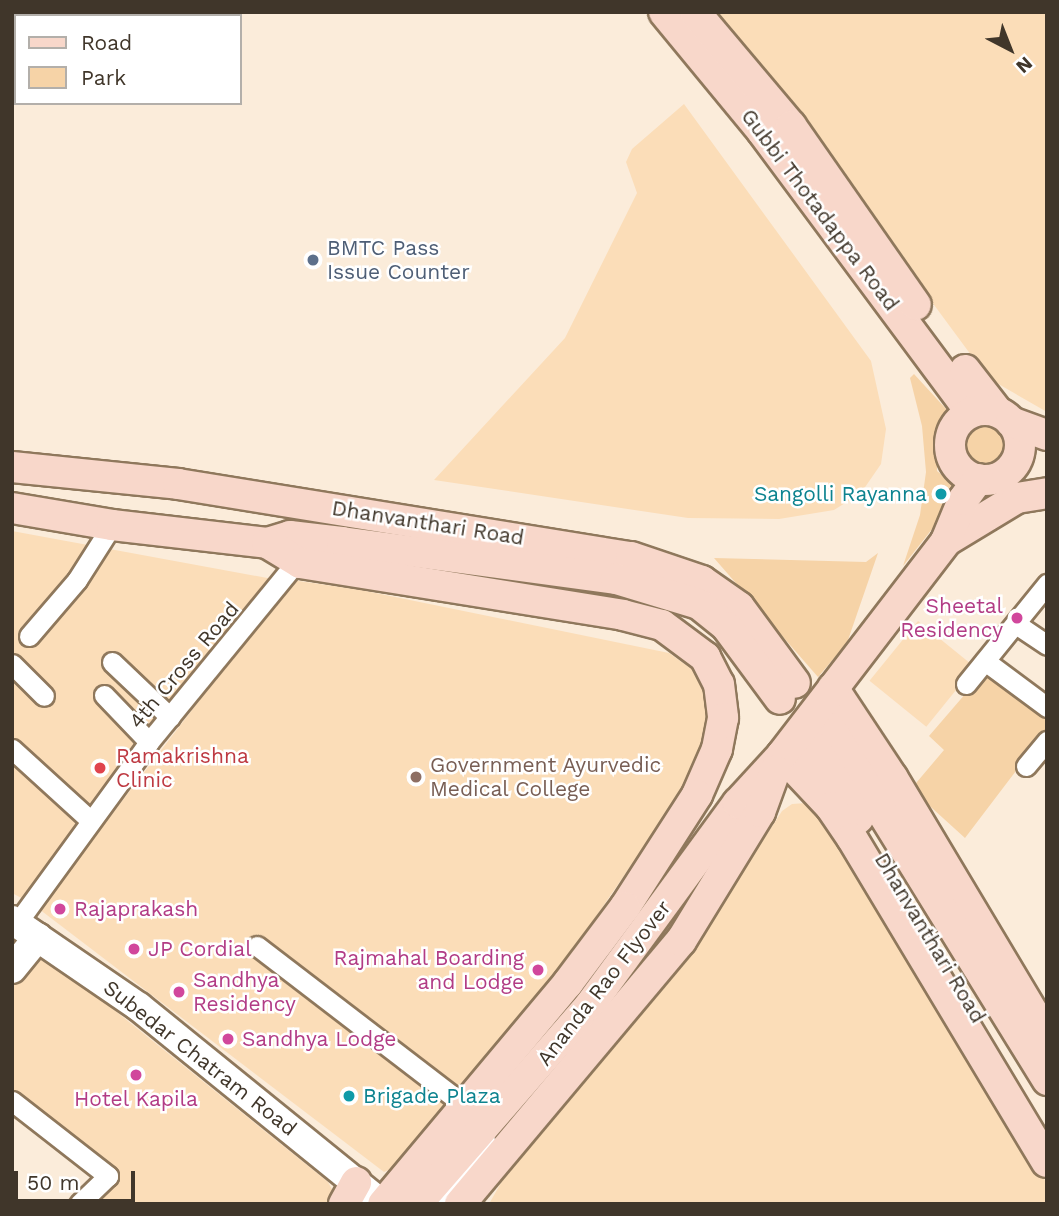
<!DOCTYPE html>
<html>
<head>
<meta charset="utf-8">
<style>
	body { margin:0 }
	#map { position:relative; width:1059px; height:1216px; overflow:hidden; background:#fbecda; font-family:"Work Sans",sans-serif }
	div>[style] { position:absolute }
	.built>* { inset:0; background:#fbddb8; transform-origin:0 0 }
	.green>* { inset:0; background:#f6d3a7 }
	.round { border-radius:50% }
	.roads { filter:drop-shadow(2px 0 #8f785c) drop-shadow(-2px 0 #8f785c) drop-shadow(0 2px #8f785c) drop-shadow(0 -2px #8f785c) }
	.street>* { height:19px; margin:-9.5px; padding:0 9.5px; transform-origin:9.5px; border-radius:9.5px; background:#fff }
	.secondary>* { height:28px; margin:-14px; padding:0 14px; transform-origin:14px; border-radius:14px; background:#fff }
	.primary>* { height:30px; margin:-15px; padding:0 15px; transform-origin:15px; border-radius:15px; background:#f8d7ca }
	.primary>.ring { margin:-15px; padding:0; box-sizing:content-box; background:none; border:30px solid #f8d7ca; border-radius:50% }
	.dots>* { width:19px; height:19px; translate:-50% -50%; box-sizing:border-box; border:4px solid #fff; border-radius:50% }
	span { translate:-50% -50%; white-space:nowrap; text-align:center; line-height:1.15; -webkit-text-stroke:5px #fff; paint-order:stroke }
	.street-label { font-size:21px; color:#40362a }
	.service-label { font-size:21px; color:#4e5e75 }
	.left { translate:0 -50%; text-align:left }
	.culture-label { font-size:21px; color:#0d838f }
	.right { translate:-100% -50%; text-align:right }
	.hotel-label { font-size:21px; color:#b23c85 }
	.health-label { font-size:21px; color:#be3a42 }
	.education-label { font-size:21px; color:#785e54 }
	.frame { position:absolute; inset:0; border:14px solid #40362a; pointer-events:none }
	.legend { position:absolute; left:14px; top:14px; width:228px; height:91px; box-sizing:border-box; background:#fff; border:2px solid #b3afaa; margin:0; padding:9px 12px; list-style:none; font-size:21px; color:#40362a }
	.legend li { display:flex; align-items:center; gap:14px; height:35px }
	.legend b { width:35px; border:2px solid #b3afaa }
	.north { position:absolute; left:975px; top:14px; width:70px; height:70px; -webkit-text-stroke:5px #fff; paint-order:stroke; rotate:138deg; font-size:19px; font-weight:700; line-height:28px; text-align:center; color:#40362a }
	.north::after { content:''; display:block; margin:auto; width:24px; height:32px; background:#40362a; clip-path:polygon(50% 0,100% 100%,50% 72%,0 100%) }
	.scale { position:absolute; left:14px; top:1171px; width:121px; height:32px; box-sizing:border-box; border:4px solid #40362a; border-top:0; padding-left:9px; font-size:21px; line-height:24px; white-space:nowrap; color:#40362a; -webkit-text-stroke:5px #fff; paint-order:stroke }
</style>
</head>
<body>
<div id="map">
	<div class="built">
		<i style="clip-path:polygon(717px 12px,1047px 12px,1047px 412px,988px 378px,895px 252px,806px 119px)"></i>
		<i style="clip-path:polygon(684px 104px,871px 361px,886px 429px,881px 464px,861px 493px,834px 510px,779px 519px,688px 518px,434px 480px,565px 338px,637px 193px,626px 162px,632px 149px)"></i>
		<i style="clip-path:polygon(12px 531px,278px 580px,29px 902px,12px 893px)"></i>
		<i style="clip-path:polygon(292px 580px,361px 590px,669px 653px,707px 680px,713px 723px,693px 775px,558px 972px,406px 1162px,384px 1172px,39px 909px)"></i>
		<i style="left:918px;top:621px;width:73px;height:77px;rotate:39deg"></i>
		<i style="clip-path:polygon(806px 803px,821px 810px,841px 835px,1047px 1184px,1047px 1204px,489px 1204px,506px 1174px,687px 957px,782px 811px,792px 804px)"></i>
		<i style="clip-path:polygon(36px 947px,328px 1182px,340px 1204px,88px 1204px,119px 1174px,12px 1089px,12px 974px)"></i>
	</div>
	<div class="green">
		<i style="clip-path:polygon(914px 374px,947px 410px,937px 432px,937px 471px,962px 491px,903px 566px,920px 515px,926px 472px,922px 426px,910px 378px)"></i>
		<i class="round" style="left:962px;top:424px;width:42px;height:42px"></i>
		<i style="clip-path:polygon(878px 553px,847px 643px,818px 677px,714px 558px,866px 562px)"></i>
		<i style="clip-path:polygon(985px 671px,1047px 717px,1047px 730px,965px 838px,911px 789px,944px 750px,929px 736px)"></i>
	</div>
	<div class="roads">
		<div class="street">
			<i style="left:1016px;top:624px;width:37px;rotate:34deg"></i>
			<i style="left:29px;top:636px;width:74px;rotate:-49.4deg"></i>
			<i style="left:77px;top:580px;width:65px;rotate:-57.5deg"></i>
			<i style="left:985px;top:661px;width:77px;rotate:36.6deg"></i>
			<i style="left:112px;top:662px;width:80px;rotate:43.5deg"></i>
			<i style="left:12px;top:664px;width:45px;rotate:45deg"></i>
			<i style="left:966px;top:684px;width:129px;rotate:-51deg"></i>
			<i style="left:104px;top:695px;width:65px;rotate:46.2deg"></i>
			<i style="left:12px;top:749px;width:105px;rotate:42.3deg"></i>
			<i style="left:1026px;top:766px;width:33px;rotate:-50deg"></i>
			<i style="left:17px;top:923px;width:224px;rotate:-53.9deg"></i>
			<i style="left:149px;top:742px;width:243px;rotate:-50.7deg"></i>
			<i style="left:257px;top:946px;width:265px;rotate:37.5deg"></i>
			<i style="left:12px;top:1101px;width:122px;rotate:38deg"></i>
			<i style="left:108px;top:1176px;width:40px;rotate:136deg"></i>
		</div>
		<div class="secondary">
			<i style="left:12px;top:920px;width:154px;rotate:34.4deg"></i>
			<i style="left:139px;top:1007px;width:313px;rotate:39deg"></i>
			<i style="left:12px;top:969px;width:41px;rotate:-50.9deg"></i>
			<i style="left:445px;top:1204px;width:72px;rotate:-59.9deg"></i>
		</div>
		<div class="primary">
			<i style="left:664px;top:12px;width:154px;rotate:50.5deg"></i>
			<i style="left:762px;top:131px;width:350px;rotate:53.4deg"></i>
			<i style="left:695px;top:12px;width:149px;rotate:49.9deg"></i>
			<i style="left:791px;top:126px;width:218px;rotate:55.1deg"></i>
			<i style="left:965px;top:370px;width:51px;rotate:52.2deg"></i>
			<i class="ring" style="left:950px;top:410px;width:40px;height:40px"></i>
			<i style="left:1011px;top:422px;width:38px;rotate:20deg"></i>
			<i style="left:12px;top:467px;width:167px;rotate:5.8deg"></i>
			<i style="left:178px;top:484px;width:459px;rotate:9.2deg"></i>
			<i style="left:631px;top:557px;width:75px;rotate:18.7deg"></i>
			<i style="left:702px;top:581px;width:45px;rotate:35.1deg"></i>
			<i style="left:739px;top:607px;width:94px;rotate:53.6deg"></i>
			<i style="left:12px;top:508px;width:101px;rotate:9.6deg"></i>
			<i style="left:112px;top:525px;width:156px;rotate:6.6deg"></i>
			<i style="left:267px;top:543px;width:24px;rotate:-17deg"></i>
			<i style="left:290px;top:536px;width:52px;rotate:6.6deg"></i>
			<i style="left:342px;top:542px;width:276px;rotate:7.7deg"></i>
			<i style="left:616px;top:579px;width:87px;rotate:16.8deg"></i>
			<i style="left:699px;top:604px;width:36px;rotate:39deg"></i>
			<i style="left:727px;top:627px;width:89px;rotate:53.6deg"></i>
			<i style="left:946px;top:541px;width:83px;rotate:-31.2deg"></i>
			<i style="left:1017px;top:498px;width:30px;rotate:-9deg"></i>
			<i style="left:267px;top:543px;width:39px;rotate:31deg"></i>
			<i style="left:300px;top:563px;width:327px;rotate:9.1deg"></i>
			<i style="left:623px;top:615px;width:40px;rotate:14.4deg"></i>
			<i style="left:662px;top:625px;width:54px;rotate:36.7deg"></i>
			<i style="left:705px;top:657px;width:30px;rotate:63deg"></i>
			<i style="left:719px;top:684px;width:34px;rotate:83deg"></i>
			<i style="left:723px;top:718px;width:32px;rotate:101deg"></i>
			<i style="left:717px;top:749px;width:50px;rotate:113.5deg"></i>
			<i style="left:697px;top:795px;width:133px;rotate:122.7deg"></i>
			<i style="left:625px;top:907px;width:95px;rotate:126.9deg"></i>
			<i style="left:568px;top:983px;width:288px;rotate:129.9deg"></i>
			<i style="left:833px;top:688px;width:107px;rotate:56.5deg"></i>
			<i style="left:892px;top:777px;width:302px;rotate:59.1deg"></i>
			<i style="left:830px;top:728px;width:414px;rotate:58.3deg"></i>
			<i style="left:814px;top:747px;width:84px;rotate:58.2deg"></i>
			<i style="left:782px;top:755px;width:71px;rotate:46.7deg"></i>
			<i style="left:831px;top:807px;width:37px;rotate:56deg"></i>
			<i style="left:852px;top:838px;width:378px;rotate:59deg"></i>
			<i style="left:344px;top:1204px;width:25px;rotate:-61deg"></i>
			<i style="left:417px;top:1204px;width:264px;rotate:-49deg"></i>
			<i style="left:590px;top:1005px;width:250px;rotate:-53.8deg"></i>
			<i style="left:738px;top:803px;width:65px;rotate:-47.5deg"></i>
			<i style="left:782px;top:755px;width:270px;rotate:-52.5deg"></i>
			<i style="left:946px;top:541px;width:44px;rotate:-67.5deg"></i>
			<i style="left:963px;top:500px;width:26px;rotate:-54deg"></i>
			<i style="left:460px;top:1204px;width:344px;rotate:-50deg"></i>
			<i style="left:681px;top:941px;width:151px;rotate:-58.5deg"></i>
			<i style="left:760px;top:812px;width:44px;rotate:-69.9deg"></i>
		</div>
	</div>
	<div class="dots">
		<i style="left:313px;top:260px;background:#5c6f8a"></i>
		<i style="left:941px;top:494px;background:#0f9aa8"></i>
		<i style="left:1017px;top:618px;background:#d1479c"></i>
		<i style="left:100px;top:768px;background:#e0444e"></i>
		<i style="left:416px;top:777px;background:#8d6e63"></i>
		<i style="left:60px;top:909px;background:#d1479c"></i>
		<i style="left:134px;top:949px;background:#d1479c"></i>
		<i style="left:538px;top:970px;background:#d1479c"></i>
		<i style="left:179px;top:992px;background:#d1479c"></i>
		<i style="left:228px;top:1039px;background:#d1479c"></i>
		<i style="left:136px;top:1075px;background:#d1479c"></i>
		<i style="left:349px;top:1096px;background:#0f9aa8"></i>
	</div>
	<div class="street-label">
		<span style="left:820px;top:210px;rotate:53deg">Gubbi Thotadappa Road</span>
		<span style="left:428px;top:523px;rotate:9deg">Dhanvanthari Road</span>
		<span style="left:184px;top:665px;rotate:-50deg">4th Cross Road</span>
		<span style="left:930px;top:938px;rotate:59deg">Dhanvanthari Road</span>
		<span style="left:604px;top:983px;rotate:-52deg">Ananda Rao Flyover</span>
		<span style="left:200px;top:1058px;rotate:38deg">Subedar Chatram Road</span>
	</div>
	<div class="service-label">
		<span class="left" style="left:327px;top:260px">BMTC Pass<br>Issue Counter</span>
	</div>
	<div class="culture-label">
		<span class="right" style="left:927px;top:494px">Sangolli Rayanna</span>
		<span class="left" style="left:363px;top:1096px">Brigade Plaza</span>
	</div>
	<div class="hotel-label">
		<span class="right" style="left:1003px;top:618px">Sheetal<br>Residency</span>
		<span class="left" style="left:74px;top:909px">Rajaprakash</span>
		<span class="left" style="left:148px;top:949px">JP Cordial</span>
		<span class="right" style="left:524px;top:970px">Rajmahal Boarding<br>and Lodge</span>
		<span class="left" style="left:193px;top:992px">Sandhya<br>Residency</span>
		<span class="left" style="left:242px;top:1039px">Sandhya Lodge</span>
		<span style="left:136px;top:1099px">Hotel Kapila</span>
	</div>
	<div class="health-label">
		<span class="left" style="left:116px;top:768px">Ramakrishna<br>Clinic</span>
	</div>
	<div class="education-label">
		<span class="left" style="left:430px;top:777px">Government Ayurvedic<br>Medical College</span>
	</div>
	<div class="frame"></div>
	<ul class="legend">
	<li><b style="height:9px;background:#f8d7ca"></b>Road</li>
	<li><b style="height:19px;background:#f6d3a7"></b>Park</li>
	</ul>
	<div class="north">N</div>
	<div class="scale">50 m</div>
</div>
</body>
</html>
